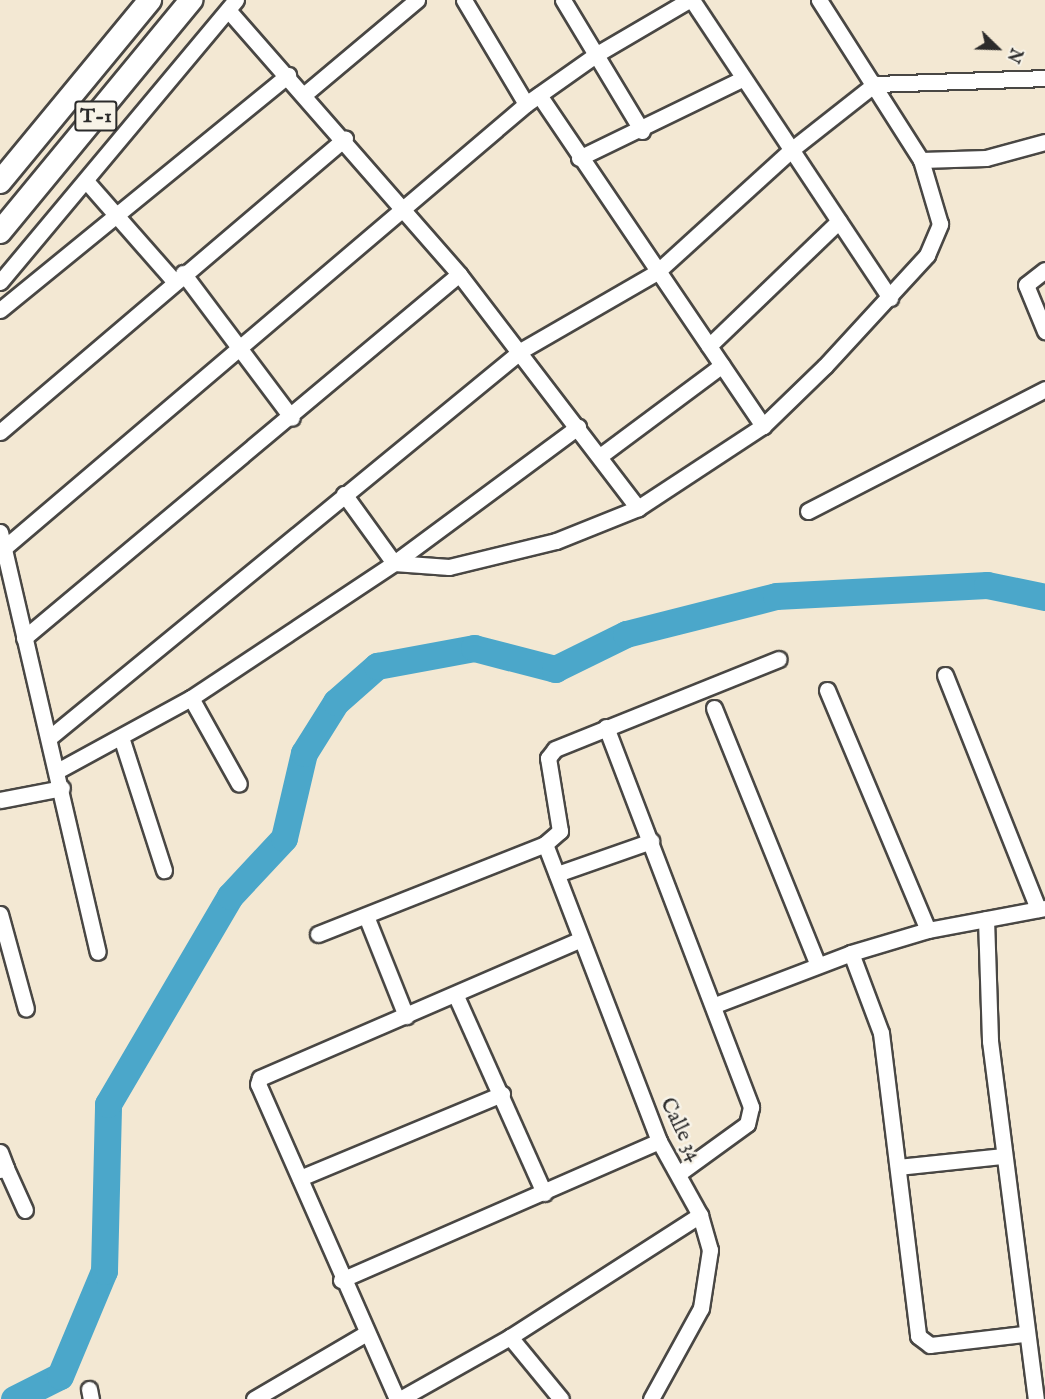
<!DOCTYPE html>
<html>
<head>
<meta charset="utf-8">
<style>
	body { margin:0 }
	#map { position:relative; width:1045px; height:1399px; overflow:hidden; background:#f3e8d3; font-family:"IM FELL English",serif }
	div>[style] { position:absolute }
	.river>* { height:27px; margin:-13.5px; padding:0 13.5px; transform-origin:13.5px; border-radius:13.5px; background:#4ba7ca }
	.roads { filter:drop-shadow(2px 0 #494744) drop-shadow(-2px 0 #494744) drop-shadow(0 2px #494744) drop-shadow(0 -2px #494744) }
	.street>* { height:15px; margin:-7.5px; padding:0 7.5px; transform-origin:7.5px; border-radius:7.5px; background:#fff }
	.primary>* { height:22px; margin:-11px; padding:0 11px; transform-origin:11px; border-radius:11px; background:#fff }
	span { translate:-50% -50%; white-space:nowrap; text-align:center; line-height:1.15; -webkit-text-stroke:5px #f7f3e8; paint-order:stroke }
	.shield-label span { padding:2px 4px; background:#f7f3e8; border:2px solid; border-radius:4px; -webkit-text-stroke-width:0 }
	.shield-label { font-size:20px; color:#2b2b2b; font-weight:700 }
	.street-label { font-size:21px; color:#2b2b2b }
	.north { position:absolute; left:967px; top:18px; width:60px; height:60px; -webkit-text-stroke:4px #f7f3e8; paint-order:stroke; rotate:113deg; font-size:16px; font-weight:700; line-height:24px; text-align:center; color:#2b2b2b }
	.north::after { content:''; display:block; margin:auto; width:21px; height:27px; background:#2b2b2b; clip-path:polygon(50% 0,100% 100%,50% 72%,0 100%) }
</style>
</head>
<body>
<div id="map">
	<div class="river">
		<i style="left:14px;top:1399px;width:51px;rotate:-26.6deg"></i>
		<i style="left:60px;top:1376px;width:114px;rotate:-67.3deg"></i>
		<i style="left:104px;top:1271px;width:167px;rotate:-88.6deg"></i>
		<i style="left:108px;top:1104px;width:241px;rotate:-59.6deg"></i>
		<i style="left:230px;top:896px;width:79px;rotate:-47deg"></i>
		<i style="left:284px;top:838px;width:87px;rotate:-76.8deg"></i>
		<i style="left:304px;top:753px;width:60px;rotate:-57.9deg"></i>
		<i style="left:336px;top:702px;width:55px;rotate:-41.3deg"></i>
		<i style="left:377px;top:666px;width:99px;rotate:-10.5deg"></i>
		<i style="left:474px;top:648px;width:84px;rotate:14.5deg"></i>
		<i style="left:555px;top:669px;width:79px;rotate:-26.2deg"></i>
		<i style="left:626px;top:634px;width:155px;rotate:-14.2deg"></i>
		<i style="left:776px;top:596px;width:211px;rotate:-3deg"></i>
		<i style="left:987px;top:585px;width:59px;rotate:11.7deg"></i>
	</div>
	<div class="roads">
		<div class="street">
			<i style="left:464px;top:0;width:121px;rotate:59.2deg"></i>
			<i style="left:563px;top:0;width:153px;rotate:58.9deg"></i>
			<i style="left:692px;top:0;width:358px;rotate:56.4deg"></i>
			<i style="left:228px;top:10px;width:351px;rotate:48.8deg"></i>
			<i style="left:459px;top:274px;width:295px;rotate:52.6deg"></i>
			<i style="left:306px;top:93px;width:145px;rotate:-40deg"></i>
			<i style="left:539px;top:95px;width:400px;rotate:55.9deg"></i>
			<i style="left:579px;top:158px;width:181px;rotate:-25.9deg"></i>
			<i style="left:921px;top:160px;width:65px;rotate:-1.8deg"></i>
			<i style="left:986px;top:158px;width:61px;rotate:-15.2deg"></i>
			<i style="left:87px;top:182px;width:132px;rotate:48.7deg"></i>
			<i style="left:1045px;top:270px;width:24px;rotate:142deg"></i>
			<i style="left:1026px;top:285px;width:50px;rotate:67.6deg"></i>
			<i style="left:183px;top:273px;width:181px;rotate:53.1deg"></i>
			<i style="left:0;top:282px;width:368px;rotate:-50.1deg"></i>
			<i style="left:0;top:310px;width:372px;rotate:-39.2deg"></i>
			<i style="left:709px;top:346px;width:180px;rotate:-43.9deg"></i>
			<i style="left:0;top:432px;width:453px;rotate:-40.4deg"></i>
			<i style="left:600px;top:456px;width:152px;rotate:-36.7deg"></i>
			<i style="left:344px;top:494px;width:85px;rotate:54.1deg"></i>
			<i style="left:394px;top:563px;width:55px;rotate:4.2deg"></i>
			<i style="left:449px;top:567px;width:110px;rotate:-13.7deg"></i>
			<i style="left:556px;top:541px;width:88px;rotate:-21.9deg"></i>
			<i style="left:638px;top:508px;width:149px;rotate:-33.3deg"></i>
			<i style="left:763px;top:426px;width:86px;rotate:-44.1deg"></i>
			<i style="left:825px;top:366px;width:151px;rotate:-47.4deg"></i>
			<i style="left:927px;top:255px;width:34px;rotate:-67deg"></i>
			<i style="left:940px;top:224px;width:67px;rotate:-106.5deg"></i>
			<i style="left:921px;top:160px;width:190px;rotate:-122.5deg"></i>
			<i style="left:808px;top:511px;width:267px;rotate:-27.2deg"></i>
			<i style="left:0;top:532px;width:431px;rotate:76.9deg"></i>
			<i style="left:4px;top:548px;width:685px;rotate:-40.38deg"></i>
			<i style="left:526px;top:104px;width:87px;rotate:-35.2deg"></i>
			<i style="left:597px;top:54px;width:107px;rotate:-30.4deg"></i>
			<i style="left:24px;top:638px;width:567px;rotate:-39.92deg"></i>
			<i style="left:945px;top:675px;width:252px;rotate:68.3deg"></i>
			<i style="left:827px;top:690px;width:260px;rotate:67.2deg"></i>
			<i style="left:191px;top:698px;width:98px;rotate:60.8deg"></i>
			<i style="left:714px;top:708px;width:275px;rotate:68deg"></i>
			<i style="left:606px;top:727px;width:407px;rotate:69.1deg"></i>
			<i style="left:751px;top:1107px;width:17px;rotate:103deg"></i>
			<i style="left:747px;top:1124px;width:85px;rotate:144.1deg"></i>
			<i style="left:121px;top:737px;width:140px;rotate:72.1deg"></i>
			<i style="left:49px;top:738px;width:612px;rotate:-39.36deg"></i>
			<i style="left:522px;top:350px;width:156px;rotate:-30deg"></i>
			<i style="left:657px;top:272px;width:181px;rotate:-42.3deg"></i>
			<i style="left:791px;top:150px;width:107px;rotate:-38.2deg"></i>
			<i style="left:875px;top:84px;width:170px;rotate:-2deg"></i>
			<i style="left:59px;top:770px;width:150px;rotate:-28.6deg"></i>
			<i style="left:191px;top:698px;width:244px;rotate:-33.6deg"></i>
			<i style="left:394px;top:563px;width:229px;rotate:-36.5deg"></i>
			<i style="left:0;top:800px;width:63px;rotate:-11deg"></i>
			<i style="left:557px;top:874px;width:100px;rotate:-19.3deg"></i>
			<i style="left:0;top:914px;width:98px;rotate:74.7deg"></i>
			<i style="left:366px;top:916px;width:108px;rotate:68.2deg"></i>
			<i style="left:986px;top:919px;width:122px;rotate:88.1deg"></i>
			<i style="left:990px;top:1041px;width:361px;rotate:82.7deg"></i>
			<i style="left:318px;top:934px;width:244px;rotate:-21.6deg"></i>
			<i style="left:851px;top:953px;width:85px;rotate:69.4deg"></i>
			<i style="left:881px;top:1033px;width:305px;rotate:83deg"></i>
			<i style="left:918px;top:1336px;width:15px;rotate:37deg"></i>
			<i style="left:930px;top:1345px;width:95px;rotate:-6.7deg"></i>
			<i style="left:456px;top:996px;width:216px;rotate:65.9deg"></i>
			<i style="left:715px;top:1005px;width:146px;rotate:-20.9deg"></i>
			<i style="left:851px;top:953px;width:80px;rotate:-16.6deg"></i>
			<i style="left:928px;top:930px;width:119px;rotate:-10.6deg"></i>
			<i style="left:0;top:1152px;width:17px;rotate:69deg"></i>
			<i style="left:6px;top:1168px;width:6px;rotate:162deg"></i>
			<i style="left:898px;top:1167px;width:106px;rotate:-6deg"></i>
			<i style="left:6px;top:1168px;width:46px;rotate:65.7deg"></i>
			<i style="left:300px;top:1178px;width:219px;rotate:-22.6deg"></i>
			<i style="left:341px;top:1280px;width:347px;rotate:-23.6deg"></i>
			<i style="left:510px;top:1337px;width:80px;rotate:50.6deg"></i>
			<i style="left:89px;top:1389px;width:10px;rotate:79deg"></i>
			<i style="left:254px;top:1399px;width:129px;rotate:-30.4deg"></i>
			<i style="left:397px;top:1399px;width:344px;rotate:-113.8deg"></i>
			<i style="left:258px;top:1084px;width:6px;rotate:-72deg"></i>
			<i style="left:260px;top:1078px;width:348px;rotate:-23.4deg"></i>
			<i style="left:400px;top:1399px;width:126px;rotate:-29.4deg"></i>
			<i style="left:510px;top:1337px;width:226px;rotate:-32.7deg"></i>
			<i style="left:651px;top:1399px;width:104px;rotate:-61.2deg"></i>
			<i style="left:701px;top:1308px;width:59px;rotate:-81.2deg"></i>
			<i style="left:710px;top:1250px;width:36px;rotate:-106deg"></i>
			<i style="left:700px;top:1215px;width:85px;rotate:-119deg"></i>
			<i style="left:659px;top:1141px;width:318px;rotate:-111deg"></i>
			<i style="left:545px;top:844px;width:20px;rotate:-41deg"></i>
			<i style="left:560px;top:831px;width:74px;rotate:-99.3deg"></i>
			<i style="left:548px;top:758px;width:11px;rotate:-52deg"></i>
			<i style="left:555px;top:749px;width:241px;rotate:-21.9deg"></i>
		</div>
		<div class="primary">
			<i style="left:0;top:182px;width:236px;rotate:-50.5deg"></i>
			<i style="left:0;top:232px;width:301px;rotate:-50.5deg"></i>
		</div>
	</div>
	<div class="shield-label">
		<span style="left:96px;top:116px">T-1</span>
	</div>
	<div class="street-label">
		<span style="left:680px;top:1130px;rotate:64deg">Calle 34</span>
	</div>
	<div class="north">N</div>
</div>
</body>
</html>
